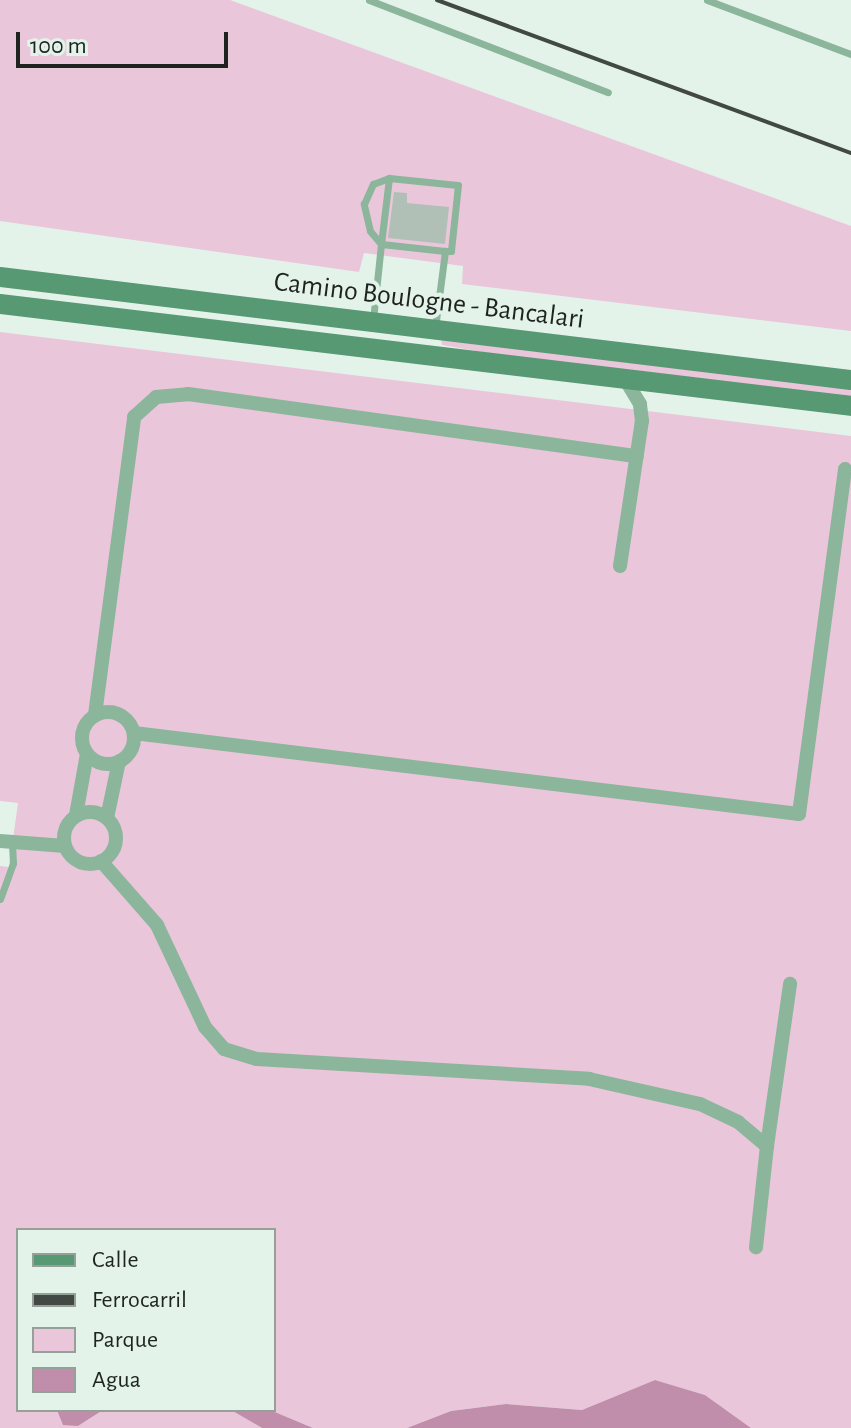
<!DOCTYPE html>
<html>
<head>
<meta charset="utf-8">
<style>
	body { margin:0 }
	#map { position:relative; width:851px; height:1428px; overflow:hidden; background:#e4f3ea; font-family:"Alegreya Sans",sans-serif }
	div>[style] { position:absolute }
	.green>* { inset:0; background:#eac6da }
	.water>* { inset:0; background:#c08daa }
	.building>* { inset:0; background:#b1c0b7 }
	.lane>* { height:7px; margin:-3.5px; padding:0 3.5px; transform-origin:3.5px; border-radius:3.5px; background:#8bb69b }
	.street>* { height:14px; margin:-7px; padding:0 7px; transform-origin:7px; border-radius:7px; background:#8bb69b }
	.street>.ring { margin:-7px; padding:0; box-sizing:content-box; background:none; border:14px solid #8bb69b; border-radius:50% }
	.secondary>* { height:20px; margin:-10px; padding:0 10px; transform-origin:10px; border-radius:10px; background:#569973 }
	.rail>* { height:4px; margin:-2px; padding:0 2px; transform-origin:2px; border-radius:2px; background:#424945 }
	span { translate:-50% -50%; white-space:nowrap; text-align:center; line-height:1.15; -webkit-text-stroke:8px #e4f3ea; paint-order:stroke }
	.street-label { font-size:28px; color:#1e2320 }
	.legend { position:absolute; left:16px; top:1228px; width:260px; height:184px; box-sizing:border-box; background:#e4f3ea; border:2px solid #95a099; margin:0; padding:10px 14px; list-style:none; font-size:24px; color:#1e2320 }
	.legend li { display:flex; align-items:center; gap:16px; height:40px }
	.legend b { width:40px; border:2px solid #95a099 }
	.scale { position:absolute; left:16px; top:32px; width:212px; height:36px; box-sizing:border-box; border:4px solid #1e2320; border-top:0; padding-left:10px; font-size:24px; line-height:28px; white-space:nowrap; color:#1e2320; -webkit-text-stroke:6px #e4f3ea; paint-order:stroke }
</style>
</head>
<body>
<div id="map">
	<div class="green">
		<i style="clip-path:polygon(0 0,230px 0,851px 226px,851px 331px,462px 284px,463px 266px,364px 253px,359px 272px,0 221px)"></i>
		<i style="clip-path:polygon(0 332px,851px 436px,851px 1428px,751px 1428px,705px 1395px,655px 1380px,582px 1410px,506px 1404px,451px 1411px,407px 1428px,313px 1428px,270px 1410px,274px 1410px,274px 1230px,18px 1230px,18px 1410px,57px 1410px,78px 1426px,103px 1410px,231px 1410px,262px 1428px,0 1428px,0 866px,9px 867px,18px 803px,0 801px)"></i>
		<i style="clip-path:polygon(441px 339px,851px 385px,851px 397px,523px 359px,442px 345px)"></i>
	</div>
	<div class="water">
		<i style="clip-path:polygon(655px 1380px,705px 1395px,751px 1428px,407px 1428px,451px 1411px,506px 1404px,582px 1410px)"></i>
		<i style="clip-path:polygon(57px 1410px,103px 1410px,78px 1426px,63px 1425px)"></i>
		<i style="clip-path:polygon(231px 1410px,270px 1410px,313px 1428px,262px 1428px)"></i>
	</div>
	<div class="building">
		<i style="clip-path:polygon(394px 192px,407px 193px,407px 203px,449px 207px,445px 244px,388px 238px)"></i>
	</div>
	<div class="lane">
		<i style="left:369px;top:0;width:256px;rotate:21.1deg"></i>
		<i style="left:707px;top:0;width:154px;rotate:20.6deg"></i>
		<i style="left:373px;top:320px;width:76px;rotate:-84deg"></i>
		<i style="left:381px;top:244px;width:17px;rotate:-130deg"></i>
		<i style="left:370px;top:231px;width:28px;rotate:-103deg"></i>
		<i style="left:364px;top:204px;width:22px;rotate:-66deg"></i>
		<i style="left:373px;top:184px;width:17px;rotate:-21deg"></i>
		<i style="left:435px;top:328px;width:78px;rotate:-82.6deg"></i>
		<i style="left:445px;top:251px;width:64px;rotate:-173.8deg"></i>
		<i style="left:381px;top:244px;width:66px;rotate:-83.1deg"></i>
		<i style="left:389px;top:178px;width:69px;rotate:5.8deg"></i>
		<i style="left:458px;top:185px;width:66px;rotate:96.1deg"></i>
		<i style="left:451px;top:251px;width:6px;rotate:180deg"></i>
		<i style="left:0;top:899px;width:38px;rotate:-70deg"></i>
		<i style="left:13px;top:863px;width:21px;rotate:-93deg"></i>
	</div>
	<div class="street">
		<i style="left:620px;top:566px;width:147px;rotate:-81.4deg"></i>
		<i style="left:642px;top:421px;width:17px;rotate:-97deg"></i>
		<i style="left:640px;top:404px;width:29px;rotate:-121deg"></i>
		<i class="ring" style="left:82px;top:712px;width:38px;height:38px"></i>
		<i style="left:95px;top:715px;width:301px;rotate:-82.5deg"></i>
		<i style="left:134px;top:417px;width:30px;rotate:-42deg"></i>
		<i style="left:156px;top:397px;width:32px;rotate:-5deg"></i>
		<i style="left:188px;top:394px;width:453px;rotate:7.9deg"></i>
		<i style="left:134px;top:733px;width:670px;rotate:6.94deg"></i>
		<i style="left:799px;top:814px;width:348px;rotate:-82.4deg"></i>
		<i class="ring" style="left:64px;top:812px;width:38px;height:38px"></i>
		<i style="left:76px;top:815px;width:62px;rotate:-79.8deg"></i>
		<i style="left:107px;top:818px;width:58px;rotate:-78.1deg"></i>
		<i style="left:0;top:841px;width:65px;rotate:4.4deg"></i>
		<i style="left:101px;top:861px;width:85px;rotate:48.8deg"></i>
		<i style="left:157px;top:925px;width:113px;rotate:64.8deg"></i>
		<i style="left:205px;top:1027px;width:29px;rotate:49deg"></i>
		<i style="left:224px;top:1049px;width:34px;rotate:17deg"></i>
		<i style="left:257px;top:1059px;width:333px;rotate:3.4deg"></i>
		<i style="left:589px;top:1079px;width:114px;rotate:12.7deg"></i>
		<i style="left:700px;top:1104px;width:42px;rotate:25.3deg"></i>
		<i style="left:738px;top:1122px;width:38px;rotate:40deg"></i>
		<i style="left:767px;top:1146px;width:102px;rotate:96.2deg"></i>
		<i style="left:767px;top:1146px;width:164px;rotate:-81.9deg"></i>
	</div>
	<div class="secondary">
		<i style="left:0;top:277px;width:857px;rotate:6.9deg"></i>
		<i style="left:0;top:304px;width:857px;rotate:6.83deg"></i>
	</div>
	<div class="rail">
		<i style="left:437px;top:0;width:441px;rotate:20.3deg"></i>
	</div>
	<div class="street-label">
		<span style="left:429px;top:301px;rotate:7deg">Camino Boulogne - Bancalari</span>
	</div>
	<ul class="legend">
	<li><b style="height:10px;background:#569973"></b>Calle</li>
	<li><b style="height:10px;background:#424945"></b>Ferrocarril</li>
	<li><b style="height:22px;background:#eac6da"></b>Parque</li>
	<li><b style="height:22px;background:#c08daa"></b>Agua</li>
	</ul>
	<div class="scale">100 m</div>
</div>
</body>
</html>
